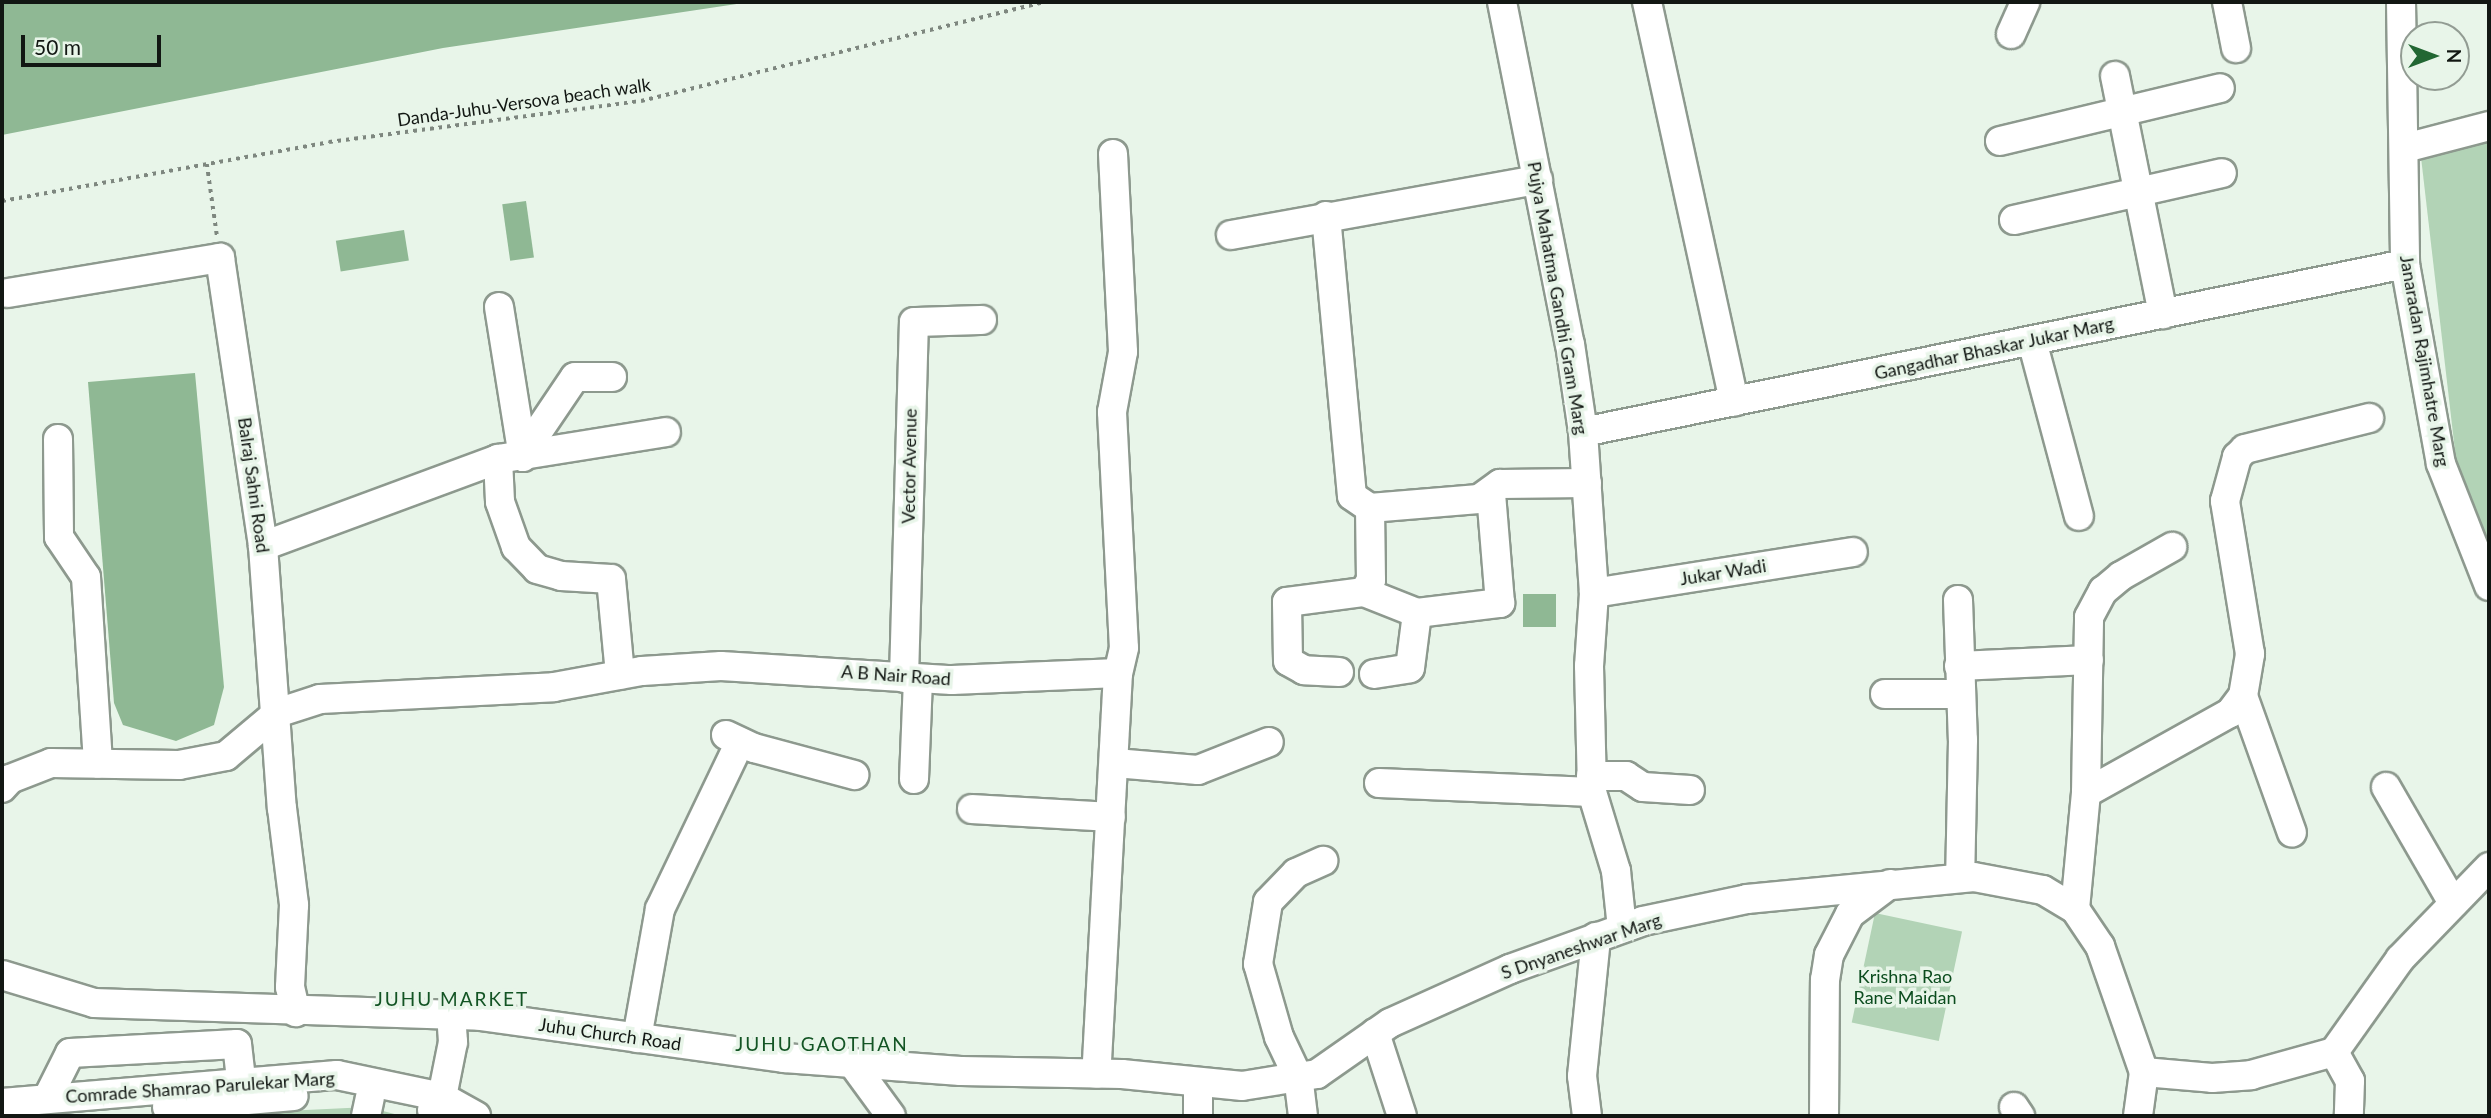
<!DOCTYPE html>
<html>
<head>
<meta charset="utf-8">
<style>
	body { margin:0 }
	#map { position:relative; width:2491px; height:1118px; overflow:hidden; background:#e8f5e9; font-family:Lato,sans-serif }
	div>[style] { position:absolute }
	.green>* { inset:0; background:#b2d3b6; transform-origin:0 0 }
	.water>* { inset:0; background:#8fb894; transform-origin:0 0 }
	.path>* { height:3.5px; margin-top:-1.75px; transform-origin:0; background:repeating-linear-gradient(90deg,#7e877f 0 3.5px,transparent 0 8.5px) }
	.roads { filter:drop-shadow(2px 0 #8d998e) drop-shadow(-2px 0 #8d998e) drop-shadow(0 2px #8d998e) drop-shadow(0 -2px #8d998e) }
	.minor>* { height:28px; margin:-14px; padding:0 14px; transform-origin:14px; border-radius:14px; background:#fff }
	span { translate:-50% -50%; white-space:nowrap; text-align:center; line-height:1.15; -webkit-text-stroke:7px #e8f5e9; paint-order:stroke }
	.street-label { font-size:18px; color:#121713 }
	.park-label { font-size:18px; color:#0b4c1e }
	.neighbourhood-label { font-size:19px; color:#135424; letter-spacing:2px }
	.frame { position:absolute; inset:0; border:4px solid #121713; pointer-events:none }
	.north { position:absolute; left:2400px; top:21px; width:70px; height:70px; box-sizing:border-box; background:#e8f5e9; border:2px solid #929c93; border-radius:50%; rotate:90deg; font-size:19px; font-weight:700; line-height:28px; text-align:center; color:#121713 }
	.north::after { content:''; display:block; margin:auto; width:24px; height:32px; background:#226733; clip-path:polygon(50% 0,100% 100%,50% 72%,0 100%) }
	.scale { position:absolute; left:21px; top:35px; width:140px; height:32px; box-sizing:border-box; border:4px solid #121713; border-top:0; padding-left:9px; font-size:21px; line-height:24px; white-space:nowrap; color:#121713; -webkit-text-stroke:5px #e8f5e9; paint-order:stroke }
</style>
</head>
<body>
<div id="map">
	<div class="green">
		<i style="clip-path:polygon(2489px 123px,2489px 545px,2457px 468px,2419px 140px)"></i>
		<i style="left:1875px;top:913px;width:89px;height:112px;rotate:12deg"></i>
		<i style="clip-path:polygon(368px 1107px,402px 1116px,178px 1116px)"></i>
	</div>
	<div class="water">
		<i style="clip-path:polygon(2px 2px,750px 2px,443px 48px,2px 135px)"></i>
		<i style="left:526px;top:201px;width:57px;height:24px;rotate:82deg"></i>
		<i style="left:404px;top:230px;width:31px;height:69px;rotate:81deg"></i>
		<i style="clip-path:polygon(195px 373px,224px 687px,214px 725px,176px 741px,123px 725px,114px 703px,88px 382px)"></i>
		<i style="left:1523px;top:594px;width:33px;height:33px"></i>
	</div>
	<div class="path">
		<i style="left:207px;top:164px;width:72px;rotate:82deg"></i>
		<i style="left:2px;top:201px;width:332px;rotate:-10.2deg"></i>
		<i style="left:329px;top:142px;width:315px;rotate:-7.5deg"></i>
		<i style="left:641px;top:101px;width:415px;rotate:-13.8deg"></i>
	</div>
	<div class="roads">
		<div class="minor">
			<i style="left:1502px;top:2px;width:349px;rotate:78.8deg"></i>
			<i style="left:1570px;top:344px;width:89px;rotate:81.6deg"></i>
			<i style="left:1583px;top:432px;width:161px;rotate:86.1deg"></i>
			<i style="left:1594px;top:593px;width:73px;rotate:93.9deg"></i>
			<i style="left:1589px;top:666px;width:126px;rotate:88.6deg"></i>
			<i style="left:1592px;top:792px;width:83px;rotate:73.1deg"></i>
			<i style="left:1616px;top:871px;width:57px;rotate:84deg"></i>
			<i style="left:1647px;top:2px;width:409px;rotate:77.7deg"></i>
			<i style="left:2227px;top:2px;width:47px;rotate:78.9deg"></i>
			<i style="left:2401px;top:2px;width:262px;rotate:89.1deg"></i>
			<i style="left:2405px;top:264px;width:203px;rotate:79.8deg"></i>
			<i style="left:2441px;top:464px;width:131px;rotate:68.5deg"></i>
			<i style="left:2011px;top:34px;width:35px;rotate:-66deg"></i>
			<i style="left:2115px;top:76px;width:243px;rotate:78.6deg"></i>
			<i style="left:2000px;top:141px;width:226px;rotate:-13.5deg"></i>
			<i style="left:2405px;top:148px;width:87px;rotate:-14.7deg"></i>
			<i style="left:1113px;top:154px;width:198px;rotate:87.1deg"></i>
			<i style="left:1123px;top:352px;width:61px;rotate:100.4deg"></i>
			<i style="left:1112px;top:412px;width:236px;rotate:87.1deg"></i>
			<i style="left:1124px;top:648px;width:26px;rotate:103deg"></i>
			<i style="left:1326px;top:216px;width:281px;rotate:84.7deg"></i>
			<i style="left:1352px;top:496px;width:22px;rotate:34deg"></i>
			<i style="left:2014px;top:220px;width:213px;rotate:-12.7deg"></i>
			<i style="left:1231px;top:235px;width:312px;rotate:-10.2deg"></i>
			<i style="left:8px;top:293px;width:215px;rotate:-9.4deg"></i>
			<i style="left:220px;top:258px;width:291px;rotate:81.5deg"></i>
			<i style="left:263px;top:546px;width:263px;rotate:85.9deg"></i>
			<i style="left:282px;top:808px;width:98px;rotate:82.9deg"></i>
			<i style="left:294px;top:905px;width:82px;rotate:92.8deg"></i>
			<i style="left:290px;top:987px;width:26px;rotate:77deg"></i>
			<i style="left:499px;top:307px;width:152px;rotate:80.9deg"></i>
			<i style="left:2032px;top:341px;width:181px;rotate:75deg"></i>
			<i style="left:1583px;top:432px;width:839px;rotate:-11.55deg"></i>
			<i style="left:58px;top:439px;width:98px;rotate:89.4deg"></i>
			<i style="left:59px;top:537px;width:48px;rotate:56deg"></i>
			<i style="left:86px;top:577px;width:187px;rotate:86.3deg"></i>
			<i style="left:521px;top:439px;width:14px;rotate:-12deg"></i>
			<i style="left:535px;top:436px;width:71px;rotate:-55.9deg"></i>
			<i style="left:575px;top:377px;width:37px"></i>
			<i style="left:498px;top:459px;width:43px;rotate:87.3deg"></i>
			<i style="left:500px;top:502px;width:48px;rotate:70.4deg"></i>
			<i style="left:516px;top:547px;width:30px;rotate:46deg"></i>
			<i style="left:537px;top:569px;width:25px;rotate:16deg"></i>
			<i style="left:561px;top:576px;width:50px;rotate:3.4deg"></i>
			<i style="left:611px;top:579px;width:96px;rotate:84.6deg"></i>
			<i style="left:263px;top:546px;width:251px;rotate:-20.3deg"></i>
			<i style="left:498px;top:459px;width:170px;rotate:-9.1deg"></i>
			<i style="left:1364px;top:592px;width:57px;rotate:21.6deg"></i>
			<i style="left:1594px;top:593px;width:262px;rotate:-9deg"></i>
			<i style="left:1958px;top:600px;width:140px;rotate:88deg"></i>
			<i style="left:1963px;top:740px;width:138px;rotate:91.2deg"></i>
			<i style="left:1959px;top:666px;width:130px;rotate:-2.6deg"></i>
			<i style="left:1339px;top:672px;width:35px;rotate:-177deg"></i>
			<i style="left:1304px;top:670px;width:18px;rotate:-151deg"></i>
			<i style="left:1288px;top:661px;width:59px;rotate:-91deg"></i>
			<i style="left:1287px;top:602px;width:78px;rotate:-7.4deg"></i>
			<i style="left:1364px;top:592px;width:14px;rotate:-60deg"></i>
			<i style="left:1371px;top:580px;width:72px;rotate:-90.8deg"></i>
			<i style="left:1370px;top:508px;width:109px;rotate:-4.7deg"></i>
			<i style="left:1479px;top:499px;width:26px;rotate:-36deg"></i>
			<i style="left:1500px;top:484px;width:87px;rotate:-0.7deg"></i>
			<i style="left:1374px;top:674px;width:36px;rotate:-9deg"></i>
			<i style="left:1410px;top:668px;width:55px;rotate:-82.7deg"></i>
			<i style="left:1417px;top:613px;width:84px;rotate:-6.9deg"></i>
			<i style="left:1500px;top:603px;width:110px;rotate:-94.7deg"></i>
			<i style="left:904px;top:678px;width:356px;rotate:-88.4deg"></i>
			<i style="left:914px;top:322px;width:68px;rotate:-1.7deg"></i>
			<i style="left:1885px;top:694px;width:75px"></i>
			<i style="left:2243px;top:696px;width:145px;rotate:70.3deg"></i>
			<i style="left:726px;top:735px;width:31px;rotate:25deg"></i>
			<i style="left:754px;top:748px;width:104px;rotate:15.1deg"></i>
			<i style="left:1115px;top:763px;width:83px;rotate:4.8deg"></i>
			<i style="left:1198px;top:770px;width:76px;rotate:-21.5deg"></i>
			<i style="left:1591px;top:776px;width:35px"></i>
			<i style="left:1626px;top:776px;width:20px;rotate:33deg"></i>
			<i style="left:1643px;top:787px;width:47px;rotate:3.7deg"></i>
			<i style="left:914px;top:779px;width:100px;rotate:-87.7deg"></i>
			<i style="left:1379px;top:783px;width:213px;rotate:2.4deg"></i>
			<i style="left:2386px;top:787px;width:134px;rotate:60deg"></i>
			<i style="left:2px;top:788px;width:12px;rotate:-48deg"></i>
			<i style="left:10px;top:779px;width:44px;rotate:-21.3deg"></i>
			<i style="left:51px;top:763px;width:128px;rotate:0.9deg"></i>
			<i style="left:179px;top:765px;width:48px;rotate:-10.8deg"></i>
			<i style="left:226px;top:756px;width:67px;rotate:-40.1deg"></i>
			<i style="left:277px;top:713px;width:45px;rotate:-18deg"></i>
			<i style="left:320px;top:699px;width:234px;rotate:-2.9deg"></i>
			<i style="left:554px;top:687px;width:89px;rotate:-10.3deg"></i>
			<i style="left:642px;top:671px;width:79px;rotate:-3.6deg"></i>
			<i style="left:721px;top:666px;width:231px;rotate:3.5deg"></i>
			<i style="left:952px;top:680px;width:166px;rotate:-2.4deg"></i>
			<i style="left:1118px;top:673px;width:401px;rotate:93.1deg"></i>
			<i style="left:2086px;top:793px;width:165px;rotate:-29.1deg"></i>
			<i style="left:2230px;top:713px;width:21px;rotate:-53deg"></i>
			<i style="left:2243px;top:696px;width:43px;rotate:-80.5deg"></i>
			<i style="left:2250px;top:654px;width:155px;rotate:-99.3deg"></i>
			<i style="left:2225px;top:501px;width:46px;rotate:-74.7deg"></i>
			<i style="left:2237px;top:457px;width:11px;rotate:-45deg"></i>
			<i style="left:2245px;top:449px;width:128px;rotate:-14deg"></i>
			<i style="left:972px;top:809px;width:139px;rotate:3.3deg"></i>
			<i style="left:2075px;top:909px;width:117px;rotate:-84.6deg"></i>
			<i style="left:2086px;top:793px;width:176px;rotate:-89deg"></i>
			<i style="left:2089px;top:617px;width:30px;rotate:-62deg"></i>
			<i style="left:2103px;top:591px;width:23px;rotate:-40deg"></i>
			<i style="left:2121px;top:576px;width:59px;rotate:-29.6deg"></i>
			<i style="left:2px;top:975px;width:96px;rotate:16.9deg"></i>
			<i style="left:94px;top:1003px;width:387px;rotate:1.9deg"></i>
			<i style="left:481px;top:1016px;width:306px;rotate:7.9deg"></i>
			<i style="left:784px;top:1058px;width:177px;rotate:4.2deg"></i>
			<i style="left:961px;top:1071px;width:161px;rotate:1.1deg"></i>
			<i style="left:1122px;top:1074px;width:121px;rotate:5.7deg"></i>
			<i style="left:1242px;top:1086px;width:76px;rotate:-9.1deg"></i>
			<i style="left:1317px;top:1074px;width:89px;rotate:-34.9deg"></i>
			<i style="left:1390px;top:1023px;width:132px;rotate:-24.2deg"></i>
			<i style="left:1510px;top:969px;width:141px;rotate:-19.8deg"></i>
			<i style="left:1643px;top:921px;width:106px;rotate:-11.9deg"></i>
			<i style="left:1747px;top:899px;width:228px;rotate:-5.5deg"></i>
			<i style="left:1974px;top:877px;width:70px;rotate:10.7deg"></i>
			<i style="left:2043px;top:890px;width:37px;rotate:31deg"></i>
			<i style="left:2075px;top:909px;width:45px;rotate:56deg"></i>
			<i style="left:2100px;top:946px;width:133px;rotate:70.8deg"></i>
			<i style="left:2144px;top:1072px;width:44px;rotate:97.8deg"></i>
			<i style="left:1375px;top:1033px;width:87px;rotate:72deg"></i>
			<i style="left:637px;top:1038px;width:131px;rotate:-79.9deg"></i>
			<i style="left:660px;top:909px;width:185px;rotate:-64.4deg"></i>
			<i style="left:2334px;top:1052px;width:33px;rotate:61deg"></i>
			<i style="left:2350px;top:1081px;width:35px;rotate:92deg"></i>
			<i style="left:853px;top:1064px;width:64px;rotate:53.8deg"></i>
			<i style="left:2144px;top:1072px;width:68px;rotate:5deg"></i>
			<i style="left:2212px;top:1078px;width:39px;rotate:-4deg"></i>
			<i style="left:2251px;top:1075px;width:86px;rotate:-15.5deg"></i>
			<i style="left:2334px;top:1052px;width:114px;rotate:-54.6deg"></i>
			<i style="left:2400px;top:959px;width:128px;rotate:-45.9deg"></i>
			<i style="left:1198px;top:1082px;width:34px;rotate:90deg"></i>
			<i style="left:47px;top:1099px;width:51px;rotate:-63.4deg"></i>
			<i style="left:70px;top:1053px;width:167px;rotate:-3.1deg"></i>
			<i style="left:237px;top:1044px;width:53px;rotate:83.5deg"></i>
			<i style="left:2px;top:1103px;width:336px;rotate:-4.8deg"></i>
			<i style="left:337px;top:1075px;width:107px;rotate:11.8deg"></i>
			<i style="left:442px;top:1097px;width:39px;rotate:29deg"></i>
			<i style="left:167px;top:1107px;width:127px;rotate:-5deg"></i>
			<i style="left:2014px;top:1107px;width:11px;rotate:56deg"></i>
			<i style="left:432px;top:1110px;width:16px;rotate:-52deg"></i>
			<i style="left:442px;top:1097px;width:56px;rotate:-78.7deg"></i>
			<i style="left:453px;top:1042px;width:26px;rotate:-94deg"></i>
			<i style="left:366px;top:1116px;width:19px;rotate:-78deg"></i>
			<i style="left:1303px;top:1116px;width:39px;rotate:-97deg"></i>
			<i style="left:1298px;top:1077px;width:44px;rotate:-115.4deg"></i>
			<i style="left:1279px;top:1037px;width:76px;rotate:-106deg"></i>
			<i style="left:1258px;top:964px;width:63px;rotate:-80.8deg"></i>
			<i style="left:1268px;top:902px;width:40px;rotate:-46deg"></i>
			<i style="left:1296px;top:873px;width:30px;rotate:-24deg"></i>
			<i style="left:1587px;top:1116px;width:40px;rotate:-97.1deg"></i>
			<i style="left:1582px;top:1076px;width:140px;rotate:-84.2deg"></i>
			<i style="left:1824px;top:1116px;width:136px;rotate:-89.6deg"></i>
			<i style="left:1825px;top:980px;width:25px;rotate:-81deg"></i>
			<i style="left:1829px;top:955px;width:46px;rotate:-62.9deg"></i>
			<i style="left:1850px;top:914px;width:50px;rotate:-36.9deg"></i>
		</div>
	</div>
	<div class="street-label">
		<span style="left:524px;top:102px;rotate:-8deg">Danda-Juhu-Versova beach walk</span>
		<span style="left:1558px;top:298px;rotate:80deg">Pujya Mahatma Gandhi Gram Marg</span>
		<span style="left:1994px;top:348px;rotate:-12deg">Gangadhar Bhaskar Jukar Marg</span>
		<span style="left:2425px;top:361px;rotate:80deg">Janaradan Rajimhatre Marg</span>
		<span style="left:909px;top:466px;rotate:-89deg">Vector Avenue</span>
		<span style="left:254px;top:485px;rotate:82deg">Balraj Sahni Road</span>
		<span style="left:1723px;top:572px;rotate:-9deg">Jukar Wadi</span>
		<span style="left:896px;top:675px;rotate:4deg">A B Nair Road</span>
		<span style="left:1581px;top:946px;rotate:-19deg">S Dnyaneshwar Marg</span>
		<span style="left:610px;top:1034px;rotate:8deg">Juhu Church Road</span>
		<span style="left:200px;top:1087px;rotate:-4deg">Comrade Shamrao Parulekar Marg</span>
	</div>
	<div class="park-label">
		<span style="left:1905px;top:987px">Krishna Rao<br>Rane Maidan</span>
	</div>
	<div class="neighbourhood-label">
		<span style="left:452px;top:999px">JUHU MARKET</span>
		<span style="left:822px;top:1044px">JUHU GAOTHAN</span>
	</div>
	<div class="frame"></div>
	<div class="north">N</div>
	<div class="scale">50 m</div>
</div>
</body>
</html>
